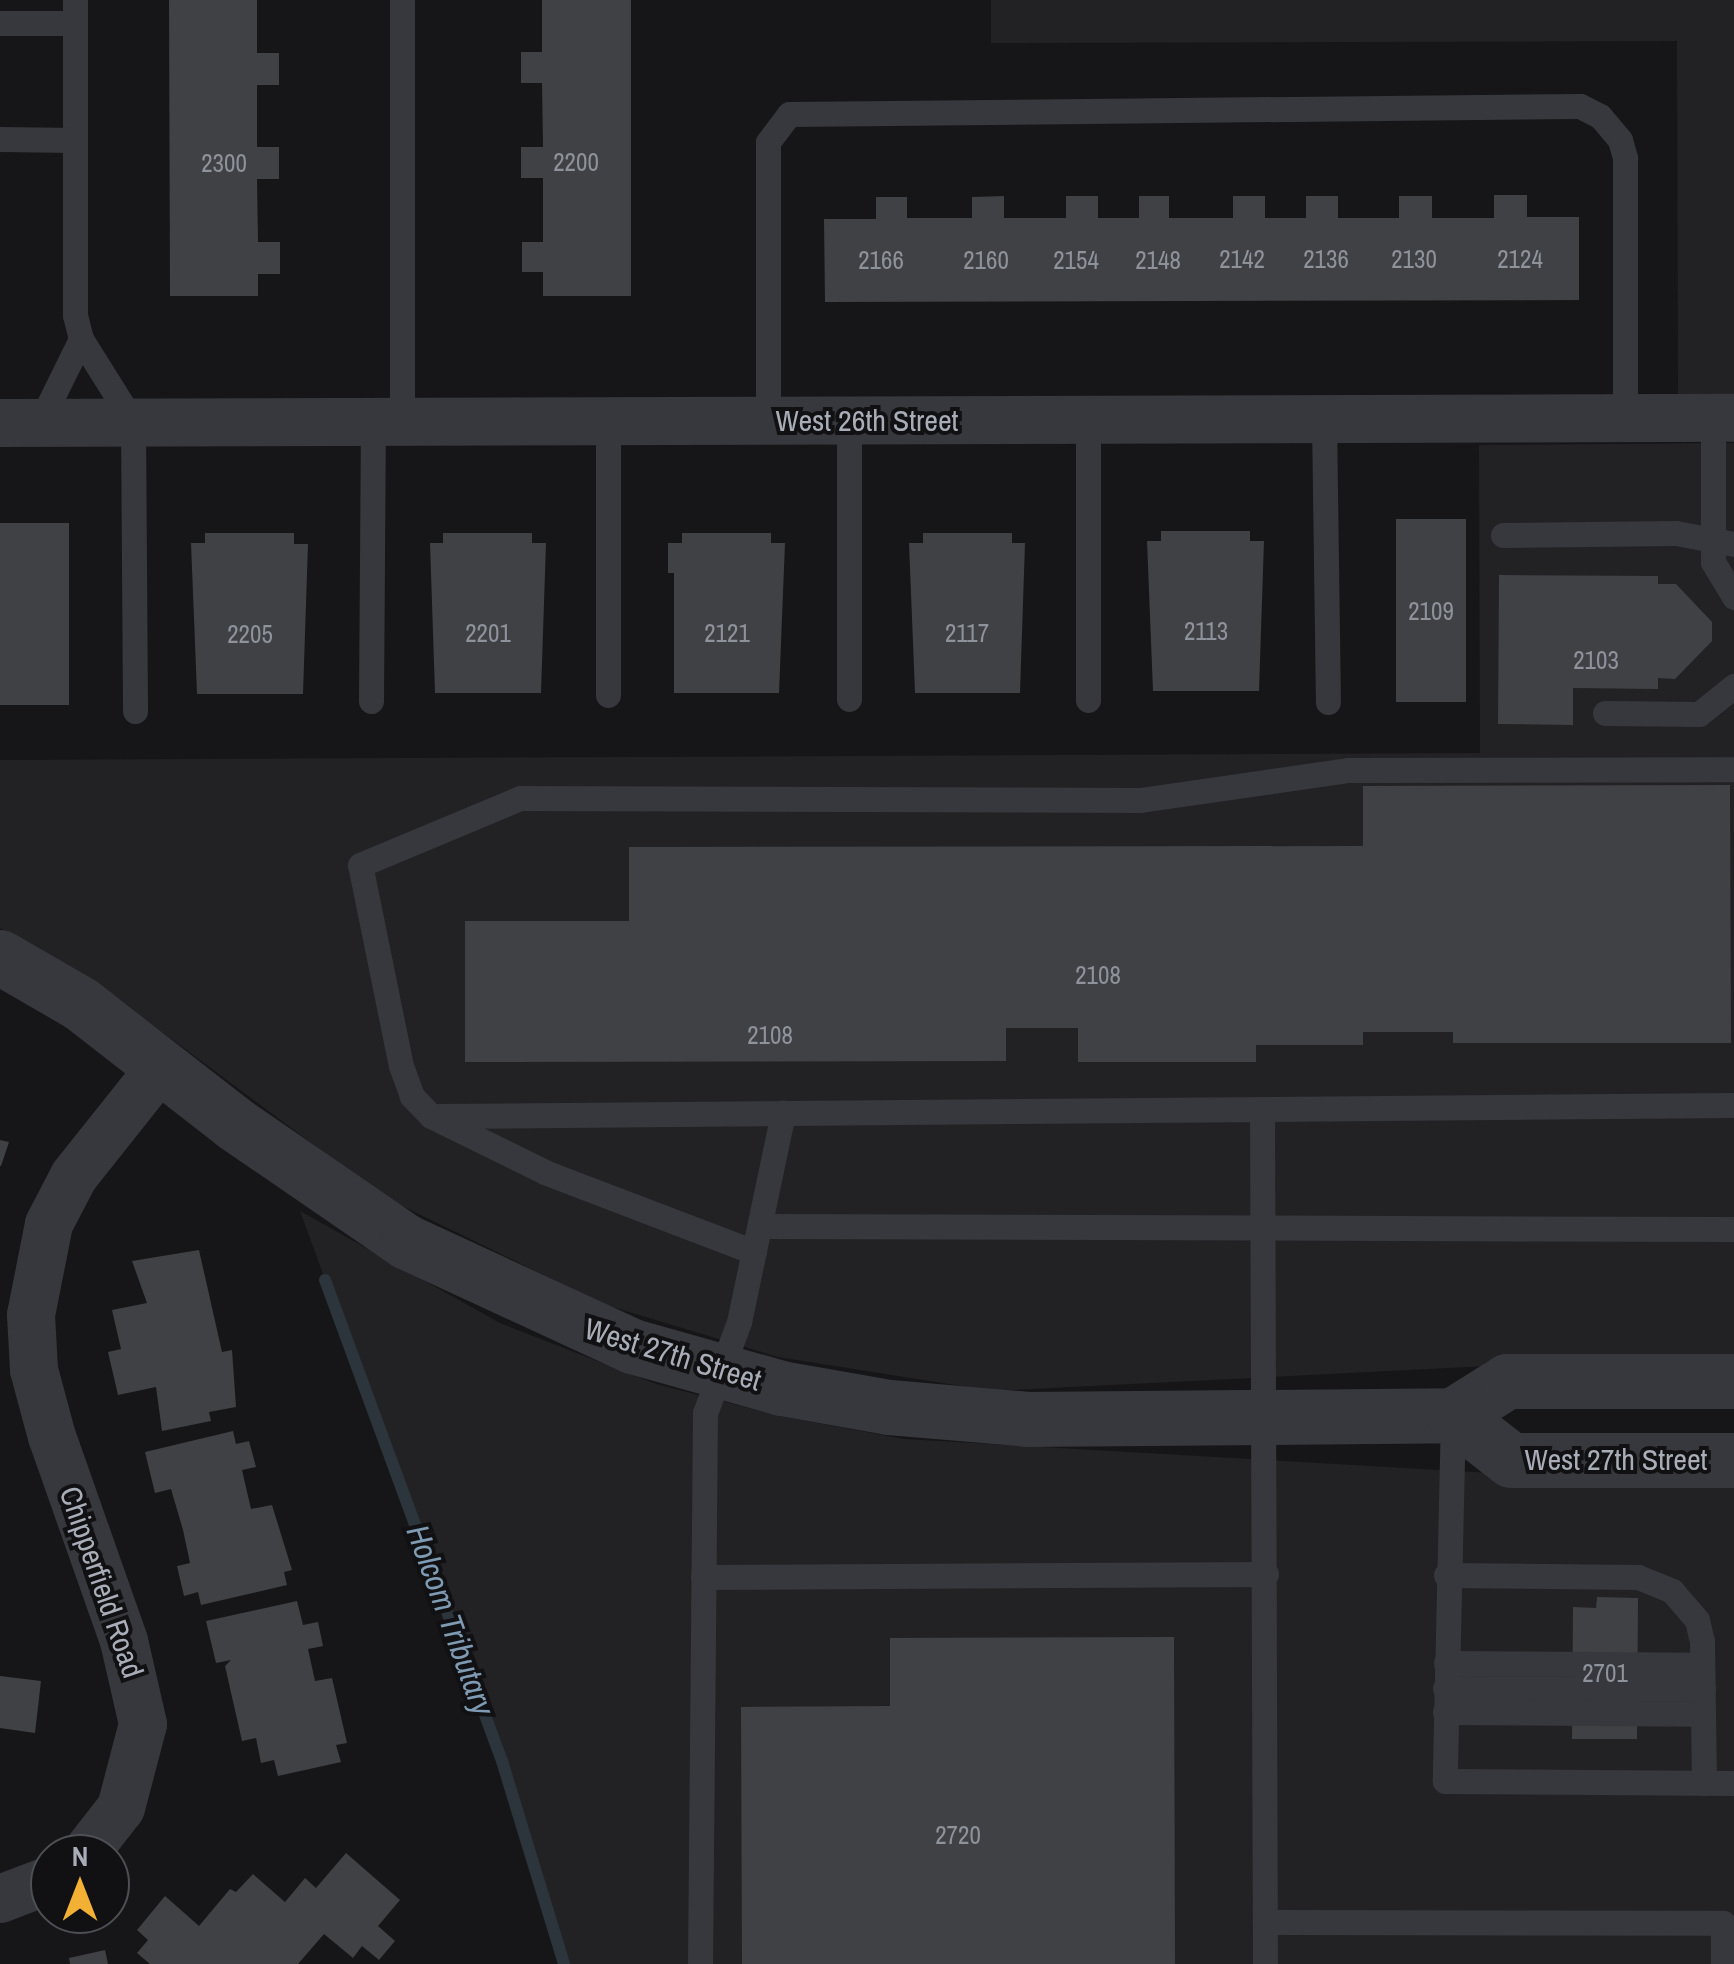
<!DOCTYPE html>
<html>
<head>
<meta charset="utf-8">
<style>
	body { margin:0 }
	#map { position:relative; width:1734px; height:1964px; overflow:hidden; background:#161618; font-family:"Archivo Narrow",sans-serif }
	div>[style] { position:absolute }
	.built>* { inset:0; background:#222225 }
	.stream>* { height:12px; margin:-6px; padding:0 6px; transform-origin:6px; border-radius:6px; background:#2c353c }
	.building>* { inset:0; background:#404145; transform-origin:0 0 }
	.service>* { height:25px; margin:-12.5px; padding:0 12.5px; transform-origin:12.5px; border-radius:12.5px; background:#37383d }
	.minor>* { height:48px; margin:-24px; padding:0 24px; transform-origin:24px; border-radius:24px; background:#37383d }
	.tertiary>* { height:55px; margin:-27.5px; padding:0 27.5px; transform-origin:27.5px; border-radius:27.5px; background:#37383d }
	span { translate:-50% -50%; white-space:nowrap; text-align:center; line-height:1.15; -webkit-text-stroke:8px #111113; paint-order:stroke }
	.number-label { font-size:25px; color:#8e929b }
	.number-label span { -webkit-text-stroke-width:0 }
	.street-label { font-size:30px; color:#a8adb8 }
	.water-label { font-size:32px; color:#7f9bb3; font-style:italic }
	.north { position:absolute; left:30px; top:1834px; width:100px; height:100px; box-sizing:border-box; background:#111113; border:2px solid #4d4f55; border-radius:50%; rotate:0deg; font-size:28px; font-weight:700; line-height:40px; text-align:center; color:#a8adb8 }
	.north::after { content:''; display:block; margin:auto; width:35px; height:45px; background:#f2b134; clip-path:polygon(50% 0,100% 100%,50% 72%,0 100%) }
</style>
</head>
<body>
<div id="map">
	<div class="built">
		<i style="clip-path:polygon(991px 0,1734px 0,1734px 396px,1678px 396px,1677px 41px,991px 43px)"></i>
		<i style="clip-path:polygon(1734px 443px,1734px 1366px,1507px 1365px,993px 1391px,778px 1357px,603px 1304px,384px 1197px,111px 994px,0 928px,0 760px,1480px 753px,1479px 445px)"></i>
		<i style="clip-path:polygon(300px 1211px,500px 1323px,656px 1384px,779px 1416px,904px 1439px,1734px 1487px,1734px 1964px,564px 1964px,502px 1761px)"></i>
	</div>
	<div class="stream">
		<i style="left:325px;top:1280px;width:513px;rotate:69.8deg"></i>
		<i style="left:502px;top:1761px;width:212px;rotate:73deg"></i>
	</div>
	<div class="building">
		<i style="clip-path:polygon(169px 0,257px 0,257px 53px,279px 53px,279px 85px,257px 85px,257px 147px,279px 147px,279px 179px,257px 179px,258px 242px,280px 242px,280px 274px,258px 274px,258px 296px,170px 296px)"></i>
		<i style="clip-path:polygon(542px 0,631px 0,631px 296px,543px 296px,543px 272px,522px 272px,522px 242px,543px 242px,543px 178px,521px 178px,521px 147px,543px 147px,542px 83px,521px 83px,521px 52px,542px 52px)"></i>
		<i style="clip-path:polygon(1494px 195px,1527px 195px,1527px 217px,1579px 217px,1579px 300px,825px 302px,824px 219px,876px 219px,876px 197px,907px 197px,907px 218px,972px 218px,972px 197px,1004px 196px,1004px 218px,1066px 218px,1066px 196px,1098px 196px,1098px 218px,1139px 218px,1139px 196px,1169px 196px,1169px 218px,1233px 218px,1233px 196px,1265px 196px,1265px 218px,1306px 218px,1306px 196px,1338px 196px,1338px 218px,1399px 218px,1399px 196px,1432px 196px,1432px 218px,1494px 218px)"></i>
		<i style="left:1466px;top:519px;width:183px;height:70px;rotate:90deg"></i>
		<i style="left:0;top:523px;width:69px;height:182px"></i>
		<i style="clip-path:polygon(1161px 531px,1250px 531px,1250px 541px,1264px 541px,1259px 691px,1153px 691px,1147px 541px,1161px 541px)"></i>
		<i style="clip-path:polygon(205px 533px,294px 533px,294px 544px,308px 544px,303px 694px,197px 694px,191px 543px,205px 543px)"></i>
		<i style="clip-path:polygon(443px 533px,532px 533px,532px 543px,546px 543px,541px 693px,435px 693px,430px 543px,443px 543px)"></i>
		<i style="clip-path:polygon(682px 533px,771px 533px,771px 543px,785px 543px,779px 693px,674px 693px,674px 573px,668px 573px,668px 543px,682px 543px)"></i>
		<i style="clip-path:polygon(923px 533px,1012px 533px,1012px 543px,1025px 543px,1020px 693px,915px 693px,909px 543px,923px 543px)"></i>
		<i style="clip-path:polygon(1499px 575px,1658px 576px,1658px 584px,1676px 584px,1712px 622px,1712px 641px,1675px 679px,1658px 678px,1658px 689px,1573px 688px,1573px 725px,1498px 724px)"></i>
		<i style="clip-path:polygon(1730px 785px,1731px 1043px,1453px 1043px,1453px 1032px,1363px 1032px,1363px 1045px,1256px 1045px,1256px 1062px,1078px 1062px,1078px 1028px,1006px 1028px,1006px 1061px,465px 1062px,465px 921px,629px 921px,629px 847px,1363px 846px,1363px 786px)"></i>
		<i style="clip-path:polygon(0 1140px,9px 1142px,1px 1166px,0 1166px)"></i>
		<i style="clip-path:polygon(199px 1250px,222px 1352px,232px 1350px,236px 1407px,209px 1412px,211px 1421px,162px 1431px,156px 1387px,118px 1395px,108px 1352px,121px 1349px,112px 1310px,147px 1303px,132px 1261px)"></i>
		<i style="clip-path:polygon(233px 1431px,236px 1444px,249px 1441px,256px 1467px,242px 1470px,251px 1509px,272px 1505px,292px 1570px,284px 1572px,287px 1585px,201px 1605px,198px 1592px,184px 1596px,177px 1566px,190px 1563px,183px 1530px,171px 1489px,155px 1493px,145px 1452px)"></i>
		<i style="clip-path:polygon(1597px 1597px,1638px 1598px,1637px 1739px,1572px 1739px,1573px 1607px,1596px 1608px)"></i>
		<i style="clip-path:polygon(297px 1601px,303px 1625px,318px 1622px,323px 1646px,308px 1649px,315px 1681px,332px 1678px,347px 1743px,336px 1745px,341px 1762px,278px 1776px,274px 1760px,261px 1763px,256px 1738px,242px 1741px,225px 1666px,231px 1660px,216px 1663px,206px 1621px)"></i>
		<i style="clip-path:polygon(1174px 1637px,1175px 1964px,742px 1964px,741px 1707px,890px 1706px,890px 1638px)"></i>
		<i style="clip-path:polygon(0 1676px,41px 1681px,35px 1733px,0 1728px)"></i>
		<i style="clip-path:polygon(346px 1853px,400px 1900px,378px 1926px,395px 1941px,379px 1960px,362px 1946px,353px 1958px,324px 1934px,298px 1964px,150px 1964px,137px 1953px,148px 1940px,137px 1930px,165px 1896px,199px 1926px,230px 1889px,236px 1892px,253px 1874px,285px 1902px,305px 1878px,316px 1888px)"></i>
		<i style="clip-path:polygon(105px 1950px,108px 1964px,70px 1964px,69px 1958px)"></i>
	</div>
	<div class="service">
		<i style="left:75px;top:0;width:315px;rotate:90deg"></i>
		<i style="left:75px;top:315px;width:25px;rotate:76deg"></i>
		<i style="left:81px;top:339px;width:98px;rotate:57.9deg"></i>
		<i style="left:133px;top:422px;width:289px;rotate:89.6deg"></i>
		<i style="left:402px;top:0;width:422px;rotate:90deg"></i>
		<i style="left:0;top:23px;width:75px"></i>
		<i style="left:0;top:139px;width:75px;rotate:0.8deg"></i>
		<i style="left:1713px;top:418px;width:144px;rotate:90deg"></i>
		<i style="left:1713px;top:562px;width:41px;rotate:59deg"></i>
		<i style="left:1324px;top:419px;width:283px;rotate:89.2deg"></i>
		<i style="left:768px;top:420px;width:278px;rotate:-90deg"></i>
		<i style="left:768px;top:142px;width:35px;rotate:-53deg"></i>
		<i style="left:789px;top:114px;width:791px;rotate:-0.58deg"></i>
		<i style="left:1580px;top:106px;width:22px;rotate:27deg"></i>
		<i style="left:1600px;top:116px;width:31px;rotate:50deg"></i>
		<i style="left:1620px;top:140px;width:19px;rotate:74deg"></i>
		<i style="left:1625px;top:158px;width:260px;rotate:90deg"></i>
		<i style="left:849px;top:420px;width:279px;rotate:90deg"></i>
		<i style="left:608px;top:421px;width:274px;rotate:90deg"></i>
		<i style="left:40px;top:422px;width:93px;rotate:-63.7deg"></i>
		<i style="left:1503px;top:535px;width:173px;rotate:-0.7deg"></i>
		<i style="left:1676px;top:533px;width:59px;rotate:10.7deg"></i>
		<i style="left:1088px;top:700px;width:280px;rotate:-90deg"></i>
		<i style="left:371px;top:701px;width:279px;rotate:-89.6deg"></i>
		<i style="left:1605px;top:713px;width:94px;rotate:0.6deg"></i>
		<i style="left:1699px;top:714px;width:45px;rotate:-38.7deg"></i>
		<i style="left:1262px;top:1109px;width:855px;rotate:89.8deg"></i>
		<i style="left:439px;top:1116px;width:1295px;rotate:-0.49deg"></i>
		<i style="left:760px;top:1226px;width:974px;rotate:0.18deg"></i>
		<i style="left:754px;top:1252px;width:224px;rotate:-159.1deg"></i>
		<i style="left:545px;top:1172px;width:127px;rotate:-153.8deg"></i>
		<i style="left:431px;top:1116px;width:28px;rotate:-134deg"></i>
		<i style="left:412px;top:1096px;width:32px;rotate:-110deg"></i>
		<i style="left:401px;top:1066px;width:205px;rotate:-101.5deg"></i>
		<i style="left:360px;top:865px;width:173px;rotate:-22.7deg"></i>
		<i style="left:520px;top:798px;width:620px;rotate:0.18deg"></i>
		<i style="left:1140px;top:800px;width:211px;rotate:-8.2deg"></i>
		<i style="left:1349px;top:770px;width:385px;rotate:-0.1deg"></i>
		<i style="left:1453px;top:1415px;width:366px;rotate:91.3deg"></i>
		<i style="left:1445px;top:1781px;width:289px;rotate:0.4deg"></i>
		<i style="left:1446px;top:1575px;width:192px;rotate:0.6deg"></i>
		<i style="left:1638px;top:1577px;width:37px;rotate:22deg"></i>
		<i style="left:1672px;top:1591px;width:38px;rotate:49deg"></i>
		<i style="left:1697px;top:1620px;width:22px;rotate:77deg"></i>
		<i style="left:1702px;top:1641px;width:142px;rotate:89.2deg"></i>
		<i style="left:703px;top:1577px;width:563px;rotate:-0.31deg"></i>
		<i style="left:1446px;top:1663px;width:256px;rotate:0.4deg"></i>
		<i style="left:1445px;top:1688px;width:258px;rotate:0.2deg"></i>
		<i style="left:1445px;top:1712px;width:258px;rotate:0.4deg"></i>
		<i style="left:1266px;top:1922px;width:457px;rotate:0.1deg"></i>
		<i style="left:1723px;top:1923px;width:41px;rotate:90deg"></i>
		<i style="left:700px;top:1964px;width:551px;rotate:-89.48deg"></i>
		<i style="left:705px;top:1413px;width:97px;rotate:-69.5deg"></i>
		<i style="left:739px;top:1322px;width:214px;rotate:-78.1deg"></i>
	</div>
	<div class="minor">
		<i style="left:0;top:423px;width:1734px;rotate:-0.17deg"></i>
		<i style="left:85px;top:1854px;width:58px;rotate:-52deg"></i>
		<i style="left:121px;top:1808px;width:87px;rotate:-75.3deg"></i>
		<i style="left:143px;top:1724px;width:85px;rotate:-102.9deg"></i>
		<i style="left:124px;top:1641px;width:216px;rotate:-109.4deg"></i>
		<i style="left:52px;top:1437px;width:69px;rotate:-105deg"></i>
		<i style="left:34px;top:1370px;width:55px;rotate:-93.1deg"></i>
		<i style="left:31px;top:1315px;width:93px;rotate:-78.8deg"></i>
		<i style="left:49px;top:1224px;width:54px;rotate:-62.5deg"></i>
		<i style="left:74px;top:1176px;width:143px;rotate:-51.5deg"></i>
		<i style="left:0;top:1899px;width:53px;rotate:-20.8deg"></i>
	</div>
	<div class="tertiary">
		<i style="left:0;top:957px;width:94px;rotate:30.1deg"></i>
		<i style="left:81px;top:1004px;width:195px;rotate:37.9deg"></i>
		<i style="left:235px;top:1124px;width:209px;rotate:34.5deg"></i>
		<i style="left:407px;top:1242px;width:248px;rotate:24.8deg"></i>
		<i style="left:632px;top:1346px;width:155px;rotate:15.7deg"></i>
		<i style="left:781px;top:1388px;width:110px;rotate:10deg"></i>
		<i style="left:889px;top:1407px;width:140px;rotate:4.9deg"></i>
		<i style="left:1028px;top:1419px;width:425px;rotate:-0.5deg"></i>
		<i style="left:1453px;top:1415px;width:64px;rotate:-32.2deg"></i>
		<i style="left:1507px;top:1381px;width:227px"></i>
		<i style="left:1453px;top:1415px;width:73px;rotate:37.8deg"></i>
		<i style="left:1511px;top:1460px;width:223px"></i>
	</div>
	<div class="number-label">
		<span style="left:576px;top:162px">2200</span>
		<span style="left:224px;top:163px">2300</span>
		<span style="left:1242px;top:259px">2142</span>
		<span style="left:1326px;top:259px">2136</span>
		<span style="left:1414px;top:259px">2130</span>
		<span style="left:1520px;top:259px">2124</span>
		<span style="left:881px;top:260px">2166</span>
		<span style="left:986px;top:260px">2160</span>
		<span style="left:1076px;top:260px">2154</span>
		<span style="left:1158px;top:260px">2148</span>
		<span style="left:1431px;top:611px">2109</span>
		<span style="left:1206px;top:631px">2113</span>
		<span style="left:488px;top:633px">2201</span>
		<span style="left:727px;top:633px">2121</span>
		<span style="left:967px;top:633px">2117</span>
		<span style="left:250px;top:634px">2205</span>
		<span style="left:1596px;top:660px">2103</span>
		<span style="left:1098px;top:975px">2108</span>
		<span style="left:770px;top:1035px">2108</span>
		<span style="left:1605px;top:1673px">2701</span>
		<span style="left:958px;top:1835px">2720</span>
	</div>
	<div class="street-label">
		<span style="left:867px;top:420px">West 26th Street</span>
		<span style="left:673px;top:1354px;rotate:17deg">West 27th Street</span>
		<span style="left:1616px;top:1459px">West 27th Street</span>
		<span style="left:102px;top:1582px;rotate:71deg">Chipperfield Road</span>
	</div>
	<div class="water-label">
		<span style="left:450px;top:1620px;rotate:70deg">Holcom Tributary</span>
	</div>
	<div class="north">N</div>
</div>
</body>
</html>
